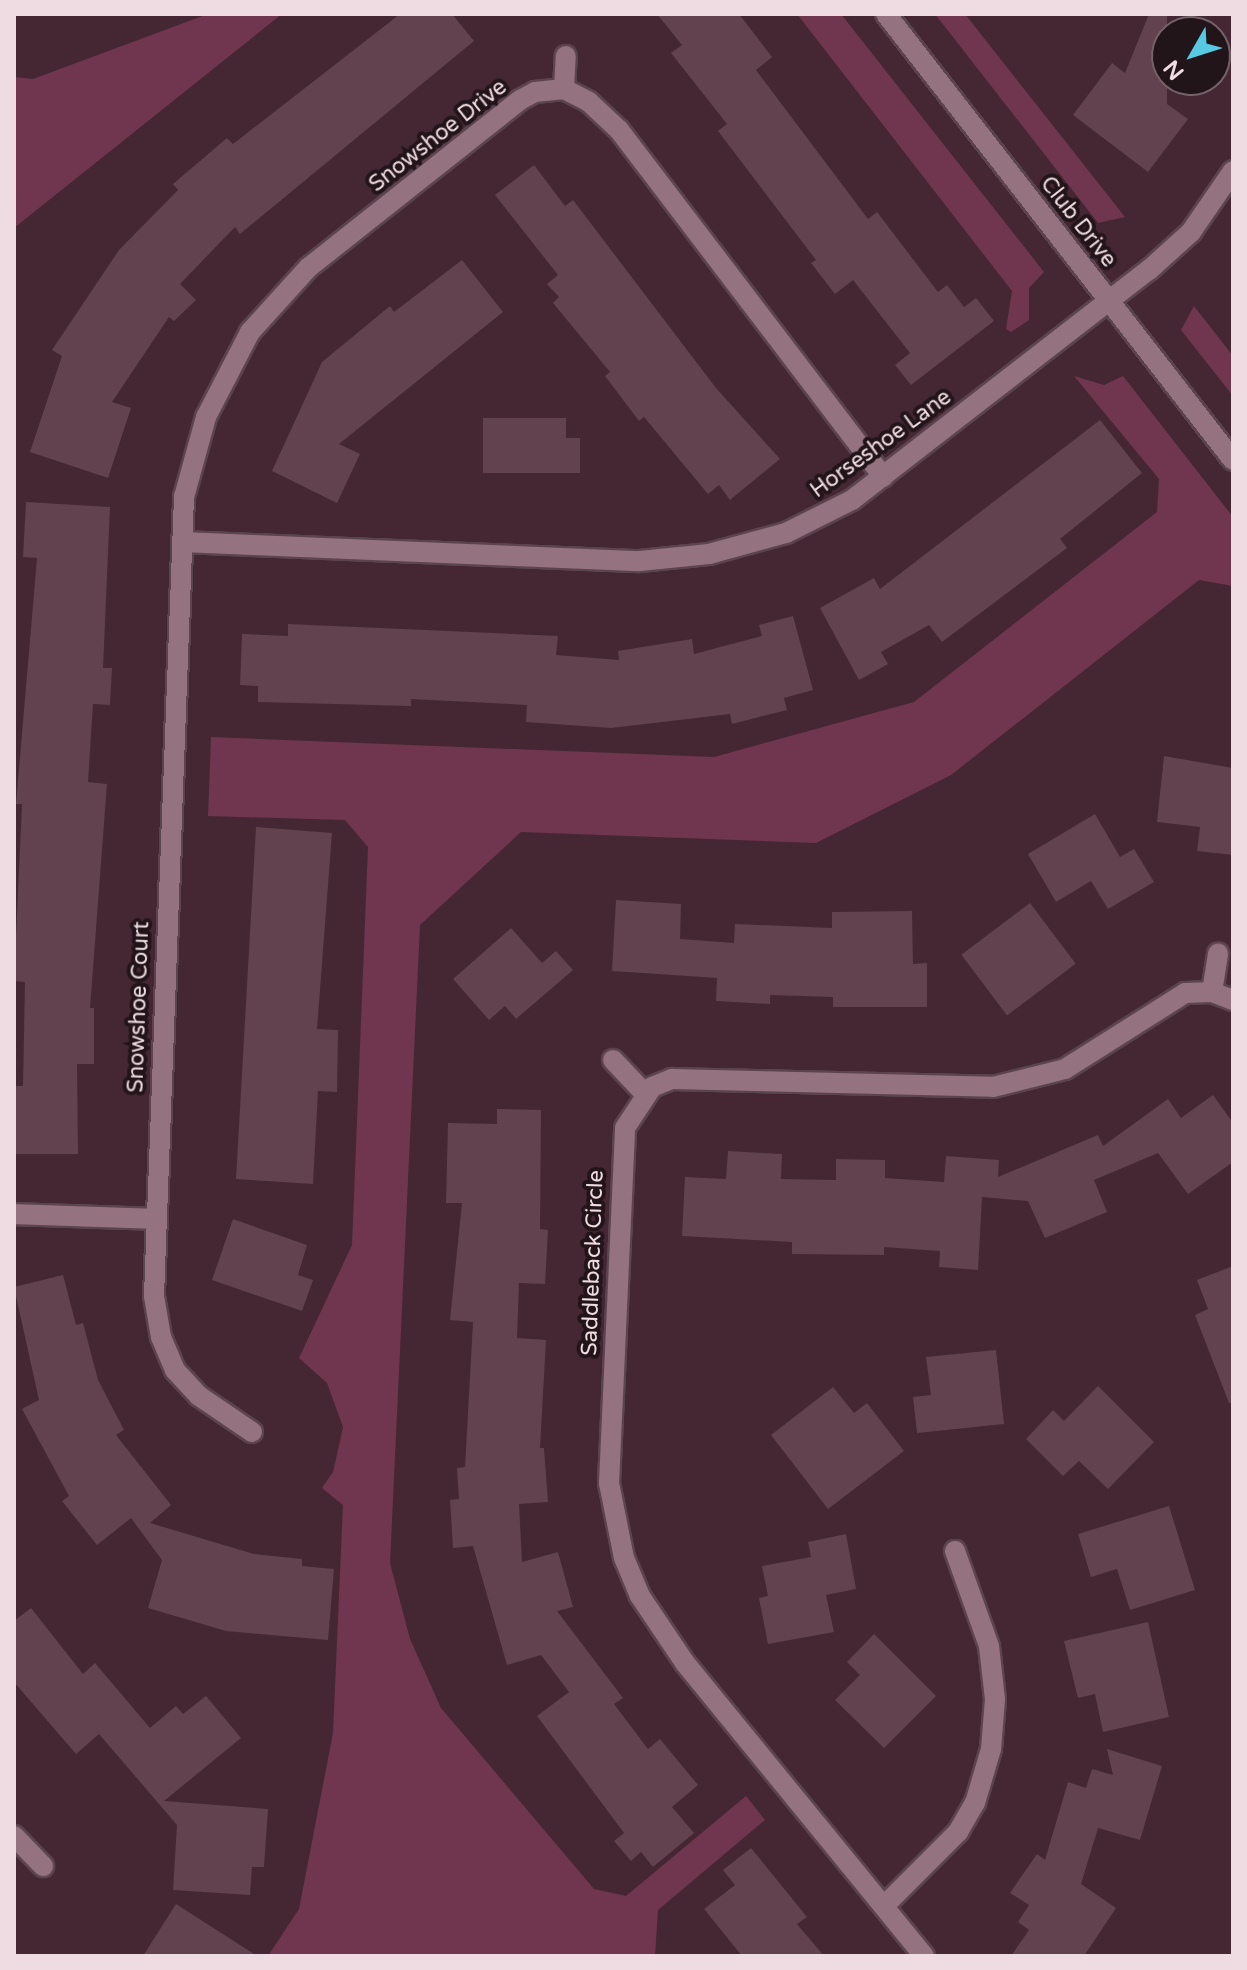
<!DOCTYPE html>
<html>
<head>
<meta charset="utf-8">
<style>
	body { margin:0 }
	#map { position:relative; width:1247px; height:1970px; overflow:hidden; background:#442733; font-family:"Varela Round",sans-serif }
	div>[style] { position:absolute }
	.green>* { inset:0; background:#70364f }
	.building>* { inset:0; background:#61424e; transform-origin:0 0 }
	.roads { filter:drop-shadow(2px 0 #5c444f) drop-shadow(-2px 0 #5c444f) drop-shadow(0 2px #5c444f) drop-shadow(0 -2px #5c444f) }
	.minor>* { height:20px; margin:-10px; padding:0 10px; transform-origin:10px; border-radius:10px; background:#95727f }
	span { translate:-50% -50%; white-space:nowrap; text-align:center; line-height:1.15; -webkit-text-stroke:8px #22151a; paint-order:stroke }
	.street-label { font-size:22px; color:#efdbe2 }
	.frame { position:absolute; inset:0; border:16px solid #efdbe2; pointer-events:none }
	.north { position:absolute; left:1151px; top:16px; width:80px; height:80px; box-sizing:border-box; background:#22151a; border:2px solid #74646a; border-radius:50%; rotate:231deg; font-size:22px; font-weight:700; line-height:32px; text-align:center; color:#efdbe2 }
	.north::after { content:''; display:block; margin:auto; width:28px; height:36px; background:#57c9e2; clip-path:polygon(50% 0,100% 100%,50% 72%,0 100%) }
</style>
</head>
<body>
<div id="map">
	<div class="green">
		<i style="clip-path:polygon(208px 14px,282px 14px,14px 228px,14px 77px,33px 79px)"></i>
		<i style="clip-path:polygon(797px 14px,841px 14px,1044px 272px,1029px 288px,1029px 320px,1011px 332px,1006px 329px,1012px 291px)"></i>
		<i style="clip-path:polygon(935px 14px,965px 14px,1125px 217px,1098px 223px)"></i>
		<i style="clip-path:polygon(1194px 306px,1233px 356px,1233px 396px,1181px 330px)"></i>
		<i style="clip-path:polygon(1074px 376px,1104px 385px,1123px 376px,1233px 517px,1233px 586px,1199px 580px,951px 775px,816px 843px,521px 832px,420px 925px,390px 1563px,410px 1639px,441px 1708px,594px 1889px,626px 1896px,746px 1796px,765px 1820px,658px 1910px,655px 1956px,268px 1956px,299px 1909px,333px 1733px,343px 1505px,322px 1488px,333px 1472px,343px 1427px,327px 1383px,299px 1358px,352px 1245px,368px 847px,345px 820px,208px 816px,211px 737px,714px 757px,914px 702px,1157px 512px,1159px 479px)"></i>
	</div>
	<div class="building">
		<i style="clip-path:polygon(400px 14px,452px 14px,474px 41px,240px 234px,235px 227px,180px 284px,196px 300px,174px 321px,169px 317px,112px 402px,131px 408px,108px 478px,30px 452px,62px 356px,52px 350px,119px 250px,178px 190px,173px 184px,227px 138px,233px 144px)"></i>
		<i style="clip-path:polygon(657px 14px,739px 14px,772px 57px,756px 70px,868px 219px,877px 212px,938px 292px,947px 285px,964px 307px,976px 298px,994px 321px,911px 385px,895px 365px,910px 353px,853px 280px,835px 294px,811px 263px,816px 260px,718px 131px,727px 124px,671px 53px,682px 45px)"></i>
		<i style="clip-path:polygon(1149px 14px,1167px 14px,1167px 104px,1188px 119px,1148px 172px,1073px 115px,1112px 63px,1125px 73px)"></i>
		<i style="clip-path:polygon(534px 165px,565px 206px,573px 200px,716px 388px,780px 459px,730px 500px,719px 485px,708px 494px,644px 417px,639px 421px,605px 376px,610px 372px,553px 303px,559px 297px,547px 284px,558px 275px,495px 195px)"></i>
		<i style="clip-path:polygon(462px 260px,503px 312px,339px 444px,360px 454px,337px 503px,272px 471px,322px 362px,390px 306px,394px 312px)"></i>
		<i style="clip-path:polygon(483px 418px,566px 418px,566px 438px,580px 438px,580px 473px,483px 473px)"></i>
		<i style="clip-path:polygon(1100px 420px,1142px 473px,1060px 539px,1067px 548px,942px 642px,929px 625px,881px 652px,888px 664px,859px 680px,820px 608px,874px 578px,880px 589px)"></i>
		<i style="clip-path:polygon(26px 502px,110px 507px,103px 668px,112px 668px,110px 705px,93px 704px,88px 782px,107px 784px,90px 1008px,94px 1008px,94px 1064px,77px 1064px,78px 1154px,14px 1154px,14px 1086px,23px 1086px,25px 982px,14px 981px,22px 804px,16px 804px,37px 558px,23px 557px)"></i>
		<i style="clip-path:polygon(793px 616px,813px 690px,784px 698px,787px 710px,732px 724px,730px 714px,611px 728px,526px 722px,527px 705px,411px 699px,411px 706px,258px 702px,258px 686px,240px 685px,242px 634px,288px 636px,288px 624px,558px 636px,556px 655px,619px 660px,618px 651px,692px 639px,694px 654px,762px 636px,759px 625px)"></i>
		<i style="clip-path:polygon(1164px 756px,1233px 768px,1233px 855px,1197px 851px,1200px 827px,1157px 822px)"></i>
		<i style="clip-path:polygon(1095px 814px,1120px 857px,1134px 849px,1154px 882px,1108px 909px,1091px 881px,1056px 902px,1028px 854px)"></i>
		<i style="clip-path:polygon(256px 827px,332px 833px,317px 1029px,338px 1030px,337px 1092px,318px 1091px,313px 1184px,236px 1179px)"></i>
		<i style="clip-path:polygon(616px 900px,681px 904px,680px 939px,734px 943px,735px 924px,832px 928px,832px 912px,912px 911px,913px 964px,927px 963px,927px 1007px,833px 1007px,833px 997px,770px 995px,770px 1004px,716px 1001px,717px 978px,612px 971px)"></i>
		<i style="left:1030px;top:903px;width:76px;height:86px;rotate:53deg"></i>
		<i style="clip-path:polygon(511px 928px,542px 963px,556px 951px,573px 970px,516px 1019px,505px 1006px,489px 1020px,453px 979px)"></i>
		<i style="clip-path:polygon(1213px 1095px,1233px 1123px,1233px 1162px,1188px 1194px,1158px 1153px,1094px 1180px,1107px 1212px,1045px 1238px,1028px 1201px,982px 1197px,978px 1270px,939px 1267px,940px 1251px,884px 1247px,884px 1255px,792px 1254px,792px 1242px,682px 1236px,685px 1177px,726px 1179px,728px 1151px,782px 1154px,781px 1179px,836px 1180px,836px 1159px,885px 1160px,885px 1178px,944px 1182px,946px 1156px,999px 1160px,998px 1177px,1098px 1135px,1103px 1146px,1168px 1099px,1181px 1118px)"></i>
		<i style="clip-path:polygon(497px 1109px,541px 1110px,540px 1229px,548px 1230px,545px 1284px,519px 1283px,517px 1338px,546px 1340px,540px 1448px,544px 1448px,548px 1502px,519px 1504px,522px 1562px,558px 1552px,573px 1607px,557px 1611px,623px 1698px,614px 1704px,648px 1749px,660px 1739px,698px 1785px,672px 1807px,694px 1833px,653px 1867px,641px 1852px,631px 1861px,614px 1841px,624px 1833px,537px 1716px,569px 1692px,541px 1655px,507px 1665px,473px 1546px,453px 1548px,450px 1500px,459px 1499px,457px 1468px,465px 1467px,473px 1322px,450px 1320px,462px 1203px,446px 1203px,448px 1123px,497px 1124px)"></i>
		<i style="clip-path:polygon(233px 1219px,307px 1245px,298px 1275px,313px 1280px,302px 1311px,212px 1280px)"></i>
		<i style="clip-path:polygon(1233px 1266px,1233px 1402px,1229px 1403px,1195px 1315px,1208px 1309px,1197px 1280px)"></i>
		<i style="clip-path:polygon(63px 1275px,76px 1325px,83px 1323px,98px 1380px,124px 1430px,116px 1435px,171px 1505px,150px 1523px,254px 1554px,302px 1559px,302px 1566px,334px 1569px,328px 1640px,226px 1631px,148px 1608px,162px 1560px,131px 1518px,97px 1545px,62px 1501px,69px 1496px,22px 1409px,39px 1400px,14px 1287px)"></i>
		<i style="clip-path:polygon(996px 1350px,1004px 1424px,917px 1433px,913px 1397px,931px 1395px,926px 1357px)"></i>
		<i style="clip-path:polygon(1098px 1386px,1154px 1442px,1108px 1489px,1079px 1461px,1063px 1476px,1026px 1439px,1053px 1410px,1064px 1421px)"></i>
		<i style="clip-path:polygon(833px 1387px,854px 1413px,867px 1403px,904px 1451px,828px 1509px,771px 1435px)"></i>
		<i style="clip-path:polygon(1169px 1506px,1195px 1590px,1130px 1610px,1117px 1569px,1091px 1577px,1078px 1534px)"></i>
		<i style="clip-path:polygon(846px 1534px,856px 1589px,826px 1595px,834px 1632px,768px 1644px,759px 1598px,768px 1596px,762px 1566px,811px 1557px,808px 1542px)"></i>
		<i style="clip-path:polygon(31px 1608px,83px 1674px,95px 1663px,150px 1728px,176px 1706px,183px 1714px,206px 1696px,241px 1738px,164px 1801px,268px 1809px,264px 1867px,252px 1867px,250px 1895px,173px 1890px,177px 1825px,99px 1734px,76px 1754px,14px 1682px,14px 1621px)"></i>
		<i style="clip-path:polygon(1148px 1622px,1169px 1717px,1103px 1732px,1095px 1694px,1078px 1698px,1064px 1641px)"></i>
		<i style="clip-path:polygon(874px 1634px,936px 1696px,884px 1748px,835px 1700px,860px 1675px,847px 1662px)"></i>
		<i style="clip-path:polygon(1107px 1749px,1162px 1766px,1140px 1840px,1098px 1828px,1081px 1884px,1116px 1908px,1084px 1956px,1011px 1956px,1029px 1930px,1018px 1922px,1029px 1905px,1010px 1893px,1037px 1854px,1045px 1860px,1068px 1782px,1086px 1788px,1092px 1769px,1113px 1775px)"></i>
		<i style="clip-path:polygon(751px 1848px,807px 1917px,797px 1924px,824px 1956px,742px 1956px,704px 1909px,735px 1885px,723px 1870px)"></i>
		<i style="clip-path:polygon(176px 1904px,257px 1956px,143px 1956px)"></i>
	</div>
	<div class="roads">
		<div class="minor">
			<i style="left:886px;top:14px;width:565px;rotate:52.12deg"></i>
			<i style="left:564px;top:89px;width:33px;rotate:-87deg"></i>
			<i style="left:182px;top:542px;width:458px;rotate:2.4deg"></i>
			<i style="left:640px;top:561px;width:69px;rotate:-5.8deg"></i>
			<i style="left:709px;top:554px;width:80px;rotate:-15.3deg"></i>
			<i style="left:786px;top:533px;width:74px;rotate:-26.6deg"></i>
			<i style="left:852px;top:500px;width:376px;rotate:-37.8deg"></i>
			<i style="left:1149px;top:270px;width:57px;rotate:-42.1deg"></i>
			<i style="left:1191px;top:232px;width:74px;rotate:-55.5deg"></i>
			<i style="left:1212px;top:992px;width:39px;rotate:-81deg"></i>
			<i style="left:613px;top:1060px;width:47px;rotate:46.7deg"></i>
			<i style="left:14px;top:1214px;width:142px;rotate:2deg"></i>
			<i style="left:252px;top:1432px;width:64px;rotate:-145.8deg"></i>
			<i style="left:199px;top:1396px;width:35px;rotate:-133deg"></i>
			<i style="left:175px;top:1370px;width:36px;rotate:-113deg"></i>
			<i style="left:161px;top:1337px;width:42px;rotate:-99.7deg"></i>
			<i style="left:154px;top:1296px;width:800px;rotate:-87.85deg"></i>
			<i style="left:184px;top:497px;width:83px;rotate:-74.6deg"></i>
			<i style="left:206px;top:417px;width:96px;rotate:-62.6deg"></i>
			<i style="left:250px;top:332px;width:86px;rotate:-47.8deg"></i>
			<i style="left:308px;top:268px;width:270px;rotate:-38.4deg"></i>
			<i style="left:520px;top:100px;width:17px;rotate:-28deg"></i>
			<i style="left:535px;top:92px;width:29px;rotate:-6deg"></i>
			<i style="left:564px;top:89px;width:28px;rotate:27deg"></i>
			<i style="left:589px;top:102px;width:41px;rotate:43deg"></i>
			<i style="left:619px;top:130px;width:436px;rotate:52.7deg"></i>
			<i style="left:14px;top:1836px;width:42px;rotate:46deg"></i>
			<i style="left:884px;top:1906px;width:105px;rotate:-45deg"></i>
			<i style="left:958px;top:1832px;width:34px;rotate:-60deg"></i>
			<i style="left:975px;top:1803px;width:56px;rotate:-73.5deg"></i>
			<i style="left:991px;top:1749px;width:50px;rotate:-85.4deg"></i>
			<i style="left:995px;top:1699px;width:53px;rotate:-96.5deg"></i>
			<i style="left:989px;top:1646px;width:101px;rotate:-109.7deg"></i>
			<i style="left:924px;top:1956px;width:378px;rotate:-129.2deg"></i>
			<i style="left:685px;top:1663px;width:81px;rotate:-123.9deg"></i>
			<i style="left:640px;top:1596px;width:41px;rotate:-112.8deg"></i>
			<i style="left:624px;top:1558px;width:76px;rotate:-101.3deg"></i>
			<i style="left:609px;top:1483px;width:355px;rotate:-87.4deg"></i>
			<i style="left:625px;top:1128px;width:49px;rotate:-56.6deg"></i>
			<i style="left:652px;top:1087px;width:22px;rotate:-22deg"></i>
			<i style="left:672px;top:1079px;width:321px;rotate:1.4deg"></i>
			<i style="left:993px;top:1087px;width:74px;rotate:-14deg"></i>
			<i style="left:1065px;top:1069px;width:142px;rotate:-32.3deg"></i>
			<i style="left:1185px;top:993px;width:27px;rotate:-2deg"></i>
			<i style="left:1212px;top:992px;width:22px;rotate:21deg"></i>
		</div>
	</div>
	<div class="street-label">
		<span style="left:438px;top:136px;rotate:-38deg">Snowshoe Drive</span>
		<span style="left:1078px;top:222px;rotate:52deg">Club Drive</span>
		<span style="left:881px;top:444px;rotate:-36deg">Horseshoe Lane</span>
		<span style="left:139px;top:1007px;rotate:-88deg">Snowshoe Court</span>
		<span style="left:593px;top:1263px;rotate:-88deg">Saddleback Circle</span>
	</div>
	<div class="frame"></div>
	<div class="north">N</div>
</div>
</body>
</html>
